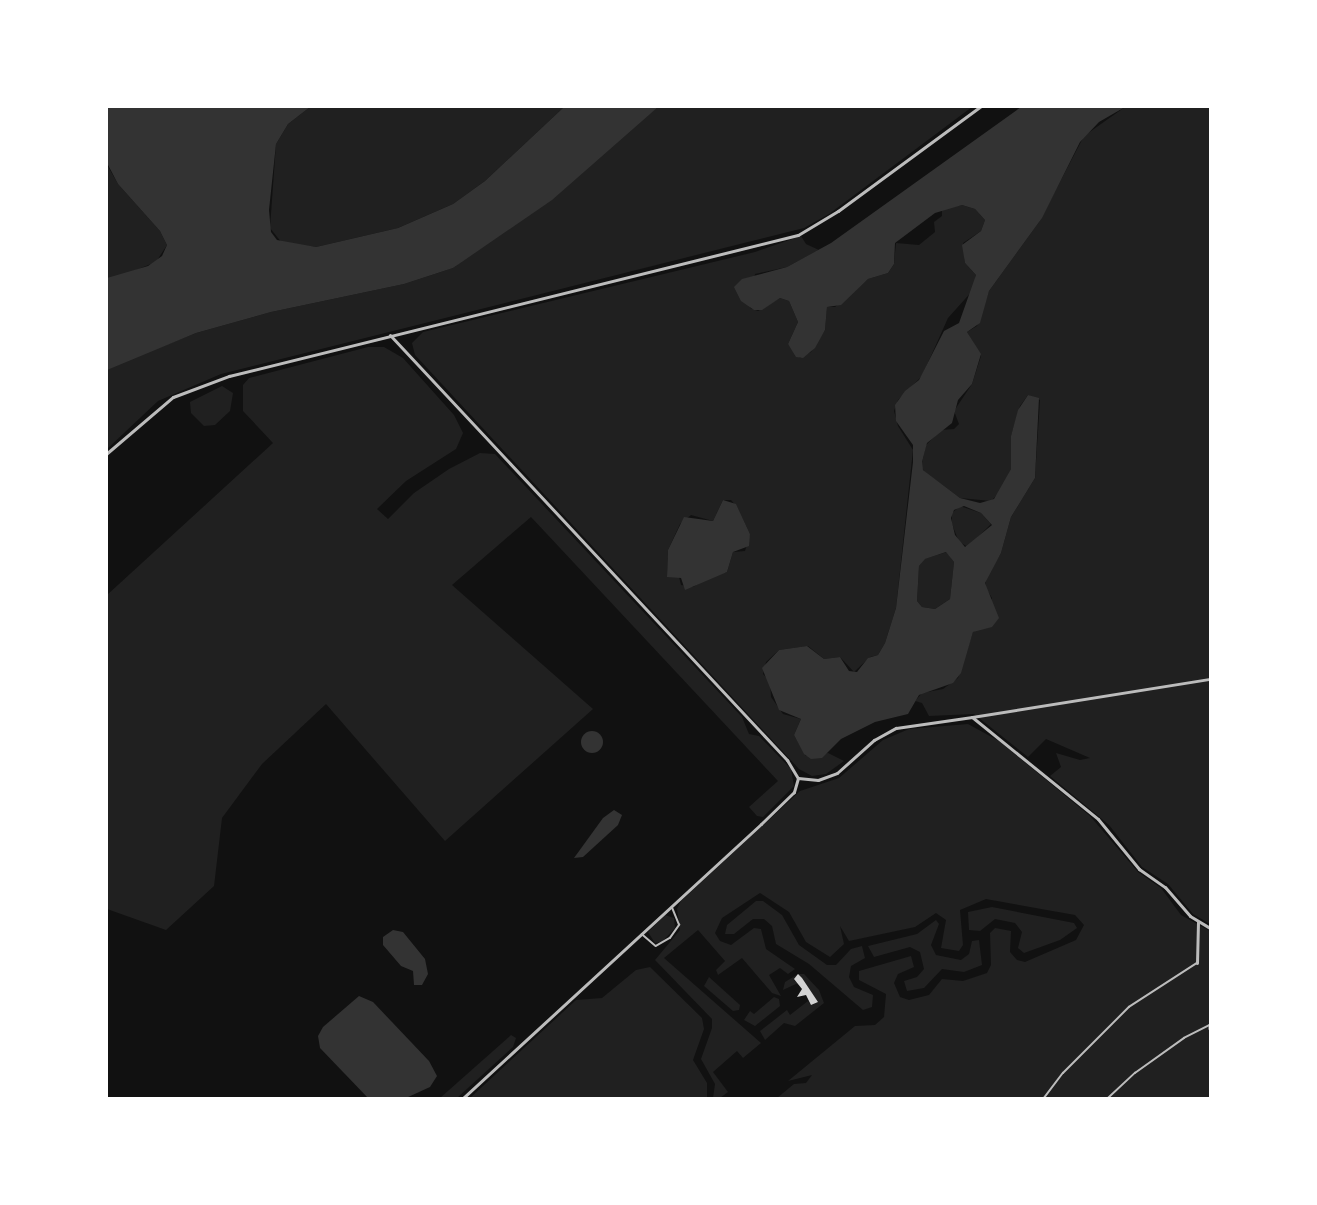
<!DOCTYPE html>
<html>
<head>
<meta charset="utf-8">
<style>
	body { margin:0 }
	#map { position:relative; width:1317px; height:1205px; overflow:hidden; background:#111; font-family:Raleway,sans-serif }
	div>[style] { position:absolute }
	.green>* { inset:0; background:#202020 }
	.water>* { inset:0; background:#333 }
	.round { border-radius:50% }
	.building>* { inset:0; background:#d3d3d3 }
	.service>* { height:1.5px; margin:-0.75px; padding:0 0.75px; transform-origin:0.75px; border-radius:0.75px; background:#bcbcbc }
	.minor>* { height:3px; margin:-1.5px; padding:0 1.5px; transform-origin:1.5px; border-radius:1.5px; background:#bcbcbc }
	.tertiary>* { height:3px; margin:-1.5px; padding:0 1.5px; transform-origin:1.5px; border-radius:1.5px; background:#bcbcbc }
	span { translate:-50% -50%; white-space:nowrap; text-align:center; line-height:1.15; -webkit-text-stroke:6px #fff; paint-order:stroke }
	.frame { position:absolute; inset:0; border:108px solid #fff; pointer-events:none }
</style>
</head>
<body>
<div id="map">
	<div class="green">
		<i style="clip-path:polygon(310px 107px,564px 107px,485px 181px,453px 204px,398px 228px,316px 247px,282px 243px,270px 228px,276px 144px,288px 124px)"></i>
		<i style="clip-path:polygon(658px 107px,972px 107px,829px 214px,804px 228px,221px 374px,158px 401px,107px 449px,108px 368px,196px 333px,271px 312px,404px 284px,453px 268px)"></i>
		<i style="clip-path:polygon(1125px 107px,1210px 107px,1210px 924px,1193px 914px,1168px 884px,1142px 867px,1109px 825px,1050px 776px,1061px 767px,1056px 753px,1080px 760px,1090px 758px,1046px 739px,1028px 757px,974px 714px,929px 716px,922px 703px,915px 701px,922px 693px,943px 689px,958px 678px,973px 632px,981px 627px,992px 598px,985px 587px,986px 578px,1001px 553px,1011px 517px,1035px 478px,1040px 400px,1028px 395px,1020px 406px,1011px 436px,1011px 469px,1002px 490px,991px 501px,960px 498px,925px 472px,921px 467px,926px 445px,941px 430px,954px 429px,959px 424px,954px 411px,972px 384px,981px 356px,967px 332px,977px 326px,989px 291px,1039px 222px,1084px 136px)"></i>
		<i style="clip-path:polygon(106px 163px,118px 184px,160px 231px,167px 245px,156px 262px,116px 278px,107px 278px)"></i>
		<i style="clip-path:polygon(evenodd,962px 205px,975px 209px,985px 220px,981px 231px,963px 243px,965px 263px,976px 275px,974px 289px,948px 318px,922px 376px,898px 400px,894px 411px,898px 426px,913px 450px,896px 608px,885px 643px,878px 655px,870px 657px,854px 672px,840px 657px,824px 659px,808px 646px,779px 650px,766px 662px,763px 674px,770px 681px,771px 697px,783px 714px,801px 719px,794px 735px,806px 756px,828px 753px,844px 761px,826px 774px,812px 776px,799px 769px,415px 355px,412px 343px,423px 332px,755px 252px,801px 236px,806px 244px,819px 250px,787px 267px,755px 274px,750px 308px,758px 311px,780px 298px,789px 301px,798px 322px,788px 344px,800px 358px,811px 352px,825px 330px,827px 307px,835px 307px,868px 279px,888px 273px,894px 264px,896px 243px,919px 245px,935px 232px,934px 222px,942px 216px,942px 208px,962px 205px,723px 500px,731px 500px,737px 507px,750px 534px,745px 551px,733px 552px,727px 572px,709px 577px,693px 587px,681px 585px,679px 577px,667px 577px,668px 550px,680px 524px,691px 515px,713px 521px,723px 500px)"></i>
		<i style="clip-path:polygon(368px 347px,384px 347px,403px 358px,454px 415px,463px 433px,456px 449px,406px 481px,377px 509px,388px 519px,414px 493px,449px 469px,480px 453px,495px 454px,742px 717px,749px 734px,759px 736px,791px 769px,794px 786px,763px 817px,757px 816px,749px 807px,778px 781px,531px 517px,452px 585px,593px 709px,445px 841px,326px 704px,262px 764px,222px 818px,214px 886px,166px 930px,107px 909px,107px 595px,273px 443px,243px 411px,243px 385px,249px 378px)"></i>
		<i style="clip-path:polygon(222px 386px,233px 393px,230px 411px,215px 425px,204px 426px,191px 413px,190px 402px)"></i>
		<i style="clip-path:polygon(960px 506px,981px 513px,991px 524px,968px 547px,959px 542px,952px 524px,952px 513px)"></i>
		<i style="clip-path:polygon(947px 552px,954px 562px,950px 599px,935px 609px,922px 607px,917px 601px,919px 566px,924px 559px)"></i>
		<i style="clip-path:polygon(968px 724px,999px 741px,1090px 816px,1138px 872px,1161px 888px,1181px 915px,1210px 931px,1210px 1098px,777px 1098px,794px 1084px,806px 1083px,812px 1075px,788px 1081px,855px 1026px,875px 1025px,884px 1017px,886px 994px,859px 980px,859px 971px,911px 956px,914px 967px,898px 974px,894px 983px,900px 997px,909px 1000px,929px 995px,942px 979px,963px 981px,987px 973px,991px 965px,990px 933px,995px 928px,1011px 931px,1010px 952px,1017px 960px,1025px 962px,1076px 940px,1084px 925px,1075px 915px,986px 899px,960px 910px,963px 945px,959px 951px,941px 948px,946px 920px,936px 913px,915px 927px,849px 941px,840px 926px,844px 944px,830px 957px,806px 942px,789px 912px,760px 893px,722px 918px,715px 933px,720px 941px,731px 945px,754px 928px,761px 929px,766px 949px,795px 969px,788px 974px,780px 968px,769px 975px,781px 996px,772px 993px,742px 958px,718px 975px,716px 970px,725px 961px,698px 930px,664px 958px,761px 1043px,743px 1058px,737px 1051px,713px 1072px,728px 1092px,720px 1098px,713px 1098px,715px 1084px,701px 1059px,712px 1028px,712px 1019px,655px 960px,680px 930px,677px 909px,681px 901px,800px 791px,839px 778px,883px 740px,909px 729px)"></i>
		<i style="clip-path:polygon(756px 901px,763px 901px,782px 915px,799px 945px,827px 965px,836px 965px,851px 949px,862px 946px,865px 958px,851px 966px,849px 977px,854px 987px,873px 995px,872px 1007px,863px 1010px,809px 964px,776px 944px,772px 926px,764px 919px,753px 919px,734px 934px,725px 934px,727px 925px)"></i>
		<i style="clip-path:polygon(992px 907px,1074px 923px,1077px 928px,1060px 940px,1024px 953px,1018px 948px,1022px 932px,1015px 923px,995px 919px,980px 931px,969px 930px,968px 912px)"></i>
		<i style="clip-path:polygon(665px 915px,674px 918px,675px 928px,662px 942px,655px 943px,648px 932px)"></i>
		<i style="clip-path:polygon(936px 920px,939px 924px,931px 945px,936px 955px,961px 960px,969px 954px,972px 941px,979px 940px,982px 965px,964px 972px,942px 969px,924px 988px,907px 991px,904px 981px,917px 977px,924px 969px,920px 952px,910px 947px,874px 957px,868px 946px,917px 934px)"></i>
		<i style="clip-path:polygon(650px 967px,702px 1018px,704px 1029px,693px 1060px,707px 1083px,707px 1098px,470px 1098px,576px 1000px,602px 998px,636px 970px)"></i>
		<i style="clip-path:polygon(798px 974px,804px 974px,819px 990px,824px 1003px,795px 1026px,784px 1023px,765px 1040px,760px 1031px,787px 1010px,790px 1015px,808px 1001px,811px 1005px,818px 1002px,798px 975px,794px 980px,798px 983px,783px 990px,785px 982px)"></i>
		<i style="clip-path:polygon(709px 977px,740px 1005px,739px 1010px,733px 1011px,704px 986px)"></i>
		<i style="clip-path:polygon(774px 997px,779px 999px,780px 1006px,755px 1026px,744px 1020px,750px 1011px,754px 1014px)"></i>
		<i style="clip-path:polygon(511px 1035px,516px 1038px,513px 1047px,457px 1098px,440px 1098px)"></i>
	</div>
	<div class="water">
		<i style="clip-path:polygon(107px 106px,310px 107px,288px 124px,276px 144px,269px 210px,271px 232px,277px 240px,316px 247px,398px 228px,453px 204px,485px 181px,564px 107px,658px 107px,552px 200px,453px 268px,404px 284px,271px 312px,196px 333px,107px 370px,107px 278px,148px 266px,162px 256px,167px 245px,160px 231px,118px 184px,107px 163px)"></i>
		<i style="clip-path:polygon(evenodd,1021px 107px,1125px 107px,1099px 122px,1080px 142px,1042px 218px,989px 291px,980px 323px,967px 332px,981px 354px,972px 384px,958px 400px,952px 423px,927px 443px,922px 462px,923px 470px,960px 498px,980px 503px,994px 499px,1011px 469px,1011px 436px,1018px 410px,1028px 395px,1039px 398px,1035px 478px,1011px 517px,1001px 553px,985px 583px,999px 618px,992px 627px,973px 632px,961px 673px,953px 683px,919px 695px,908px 714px,875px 722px,841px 739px,822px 758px,811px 759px,804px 754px,794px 735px,801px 719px,779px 710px,762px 668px,779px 650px,807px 646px,824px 659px,840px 657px,849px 671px,857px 672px,868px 658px,878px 655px,885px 643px,896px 608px,913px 462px,913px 445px,896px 421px,895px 405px,905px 391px,919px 380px,944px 331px,959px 323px,976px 275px,965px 263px,962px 245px,981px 231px,985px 220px,975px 209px,962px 205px,935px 213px,895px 243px,894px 264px,888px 273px,868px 279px,841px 305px,827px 307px,825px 330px,815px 348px,803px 358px,796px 357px,788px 344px,798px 322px,789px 301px,780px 298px,762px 310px,754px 310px,741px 301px,734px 287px,742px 279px,787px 267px,831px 243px,1021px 107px,964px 506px,981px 513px,992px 525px,965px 547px,955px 535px,951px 518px,954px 510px,964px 506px,1021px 107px,946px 552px,954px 562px,950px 599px,935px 609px,922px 607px,917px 601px,919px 566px,925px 559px,946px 552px)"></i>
		<i style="clip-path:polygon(723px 500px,736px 504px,750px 534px,749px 546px,733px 552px,727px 572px,685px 590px,681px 578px,667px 577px,668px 550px,684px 517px,713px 521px)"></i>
		<i class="round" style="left:581px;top:731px;width:22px;height:22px"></i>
		<i style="clip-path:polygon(614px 810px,622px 815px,618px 825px,583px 857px,574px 858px,603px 818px)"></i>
		<i style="clip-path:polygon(393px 930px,403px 932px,425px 959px,428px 974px,422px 985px,414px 985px,413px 971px,401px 966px,383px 945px,383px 937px)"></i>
		<i style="clip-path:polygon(359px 996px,373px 1002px,429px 1061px,437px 1076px,430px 1087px,406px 1098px,368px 1098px,320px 1048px,318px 1036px,323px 1027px)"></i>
	</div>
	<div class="building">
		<i style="clip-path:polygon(798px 974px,802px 978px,818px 1002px,811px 1005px,806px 995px,797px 997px,802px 989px,794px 979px)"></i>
	</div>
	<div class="service">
		<i style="left:642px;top:934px;width:18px;rotate:41deg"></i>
		<i style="left:656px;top:946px;width:16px;rotate:-30deg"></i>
		<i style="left:670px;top:938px;width:16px;rotate:-55deg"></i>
		<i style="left:679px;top:925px;width:18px;rotate:-112deg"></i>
		<i style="left:1044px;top:1098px;width:31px;rotate:-53deg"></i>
		<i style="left:1063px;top:1073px;width:93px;rotate:-45deg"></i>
		<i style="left:1129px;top:1007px;width:81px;rotate:-32.9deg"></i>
		<i style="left:1108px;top:1098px;width:37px;rotate:-43deg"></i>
		<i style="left:1135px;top:1073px;width:60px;rotate:-35.5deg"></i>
		<i style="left:1184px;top:1038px;width:29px;rotate:-27deg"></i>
		<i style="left:1210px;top:1025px;width:4px;rotate:90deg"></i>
	</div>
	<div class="minor">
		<i style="left:390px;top:335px;width:582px;rotate:46.95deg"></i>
		<i style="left:787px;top:760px;width:21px;rotate:59deg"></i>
		<i style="left:798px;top:778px;width:15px;rotate:106deg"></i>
		<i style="left:794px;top:792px;width:46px;rotate:135.9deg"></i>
		<i style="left:761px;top:824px;width:405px;rotate:137.4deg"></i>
		<i style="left:972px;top:717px;width:241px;rotate:-9.1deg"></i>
		<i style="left:798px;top:778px;width:20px;rotate:6deg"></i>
		<i style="left:818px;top:780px;width:20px;rotate:-20deg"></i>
		<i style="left:837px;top:773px;width:50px;rotate:-41.7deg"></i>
		<i style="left:874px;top:740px;width:25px;rotate:-29deg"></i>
		<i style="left:896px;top:728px;width:77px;rotate:-8.2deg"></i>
		<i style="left:972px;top:717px;width:162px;rotate:39deg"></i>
		<i style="left:1098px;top:819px;width:65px;rotate:50.6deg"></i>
		<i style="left:1139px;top:869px;width:32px;rotate:35deg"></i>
		<i style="left:1165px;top:887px;width:38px;rotate:49deg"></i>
		<i style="left:1190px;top:916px;width:23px;rotate:31deg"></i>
		<i style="left:1197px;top:963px;width:41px;rotate:-88.6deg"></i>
	</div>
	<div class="tertiary">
		<i style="left:106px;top:454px;width:88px;rotate:-40.4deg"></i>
		<i style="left:173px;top:397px;width:60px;rotate:-20.6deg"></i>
		<i style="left:229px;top:376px;width:586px;rotate:-13.92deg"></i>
		<i style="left:798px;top:235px;width:47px;rotate:-31deg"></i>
		<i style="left:838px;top:211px;width:177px;rotate:-36.3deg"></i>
	</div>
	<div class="frame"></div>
</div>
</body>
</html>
